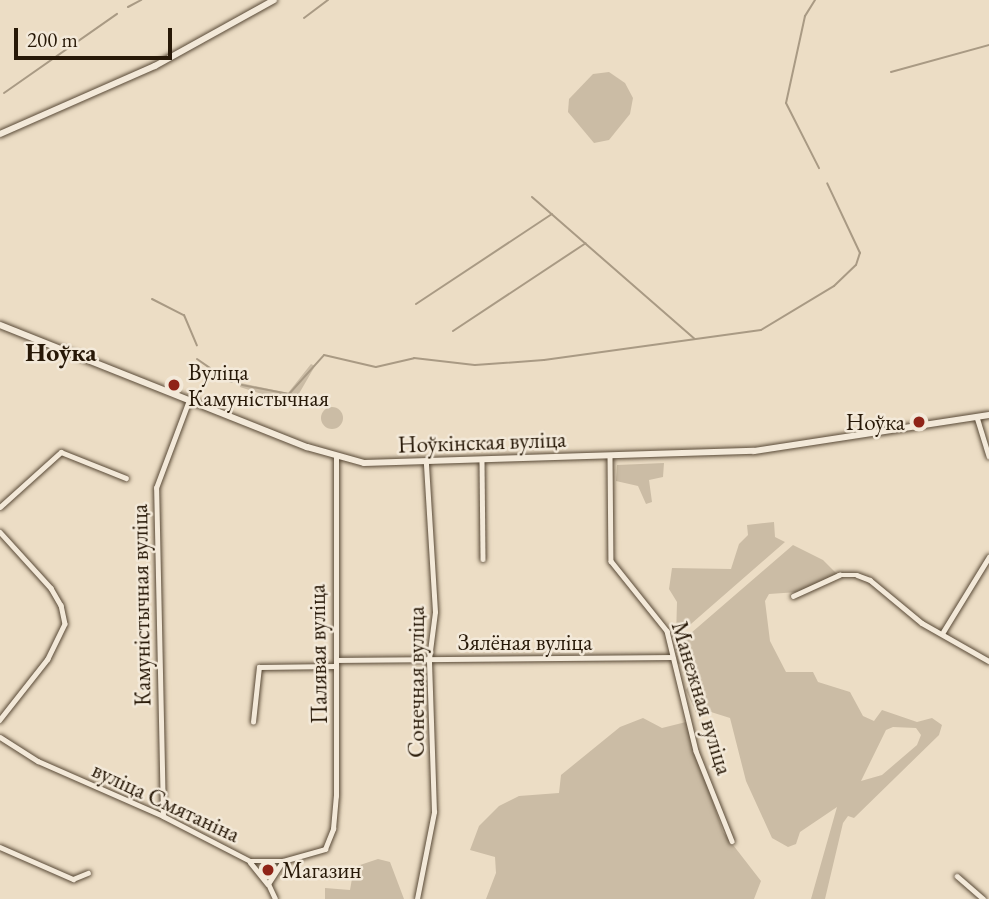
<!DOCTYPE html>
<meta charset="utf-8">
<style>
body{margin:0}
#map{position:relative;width:989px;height:899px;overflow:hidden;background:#ecddc5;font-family:"EB Garamond",serif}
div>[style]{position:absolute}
.green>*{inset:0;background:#cbbca5}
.round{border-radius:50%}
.stream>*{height:2px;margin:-1px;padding:0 1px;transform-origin:1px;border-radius:1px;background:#a99a84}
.roads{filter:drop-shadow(0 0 2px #584936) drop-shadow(0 0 2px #584936)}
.street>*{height:4.5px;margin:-2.25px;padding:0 2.25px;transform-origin:2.25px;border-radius:2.25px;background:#f3e9d9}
.secondary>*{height:6px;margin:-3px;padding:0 3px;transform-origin:3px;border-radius:3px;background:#f3e9d9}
.dots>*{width:19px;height:19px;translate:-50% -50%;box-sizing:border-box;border:4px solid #f3e9d9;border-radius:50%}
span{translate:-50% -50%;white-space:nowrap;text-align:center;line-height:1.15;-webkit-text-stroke:5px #f3e9d9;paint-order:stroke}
.poi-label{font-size:23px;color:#271807}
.left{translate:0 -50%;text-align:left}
.right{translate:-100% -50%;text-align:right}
.street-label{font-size:23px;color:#271807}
.quarter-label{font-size:26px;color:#271807;font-weight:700}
.scale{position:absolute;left:14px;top:28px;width:158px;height:32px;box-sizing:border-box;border:4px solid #271807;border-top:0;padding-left:9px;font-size:21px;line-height:24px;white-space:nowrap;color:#271807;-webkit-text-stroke:5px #f3e9d9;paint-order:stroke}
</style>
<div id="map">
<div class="green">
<i style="clip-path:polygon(609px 72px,625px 83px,633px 98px,630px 114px,609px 140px,594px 143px,568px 112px,569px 99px,593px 74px)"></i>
<i style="clip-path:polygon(311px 364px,315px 366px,293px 404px,240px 387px,241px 383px,288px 393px)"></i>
<i class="round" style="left:321px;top:407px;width:22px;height:22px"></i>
<i style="clip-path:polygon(664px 463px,663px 477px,649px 480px,652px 502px,646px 504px,638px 486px,616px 481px,617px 465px)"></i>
<i style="clip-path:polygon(774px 522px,775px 537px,785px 542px,676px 637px,677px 602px,669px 589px,672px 568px,731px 569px,739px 544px,748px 535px,747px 525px)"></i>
<i style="clip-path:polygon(evenodd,793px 545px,823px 560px,837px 574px,798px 592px,769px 594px,765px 601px,770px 641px,786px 672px,813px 672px,818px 682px,850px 692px,863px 716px,874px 721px,882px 710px,917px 722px,932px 718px,942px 725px,939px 735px,854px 818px,848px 816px,843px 823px,825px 899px,811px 899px,837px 807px,800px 832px,796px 844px,788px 847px,772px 838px,746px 781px,730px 718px,711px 712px,697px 715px,686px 690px,694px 675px,690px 666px,677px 664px,676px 646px,793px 545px,893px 727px,916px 728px,921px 735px,917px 745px,882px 775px,861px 781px,886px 730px,893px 727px)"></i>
<i style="clip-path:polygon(643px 718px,662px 728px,686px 722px,723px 832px,761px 881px,754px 899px,486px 899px,496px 873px,495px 857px,470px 850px,479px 826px,499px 806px,519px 796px,559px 793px,561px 775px,620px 727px)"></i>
<i style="clip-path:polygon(378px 859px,390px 862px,404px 899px,325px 899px,325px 888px,350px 890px,354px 867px)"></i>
</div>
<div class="stream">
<i style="left:815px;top:0;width:19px;rotate:122deg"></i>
<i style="left:805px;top:16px;width:89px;rotate:102.3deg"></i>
<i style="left:786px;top:103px;width:73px;rotate:63.1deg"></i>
<i style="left:128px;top:7px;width:15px;rotate:-28deg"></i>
<i style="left:304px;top:18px;width:30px;rotate:-37deg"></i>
<i style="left:891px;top:72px;width:102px;rotate:-15.4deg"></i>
<i style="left:4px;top:93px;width:138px;rotate:-35deg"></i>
<i style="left:532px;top:197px;width:216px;rotate:41.1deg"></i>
<i style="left:152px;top:299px;width:36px;rotate:27deg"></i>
<i style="left:184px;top:315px;width:33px;rotate:67deg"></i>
<i style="left:416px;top:304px;width:163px;rotate:-33.5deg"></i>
<i style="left:453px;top:331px;width:159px;rotate:-33.5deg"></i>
<i style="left:197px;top:359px;width:16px;rotate:35deg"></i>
<i style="left:229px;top:381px;width:3px;rotate:18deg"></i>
<i style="left:242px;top:385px;width:48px;rotate:10.8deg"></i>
<i style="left:289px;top:394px;width:52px;rotate:-48.1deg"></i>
<i style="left:324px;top:355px;width:53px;rotate:13deg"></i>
<i style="left:376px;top:367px;width:39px;rotate:-13deg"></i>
<i style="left:414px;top:358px;width:61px;rotate:6.5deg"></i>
<i style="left:475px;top:365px;width:69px;rotate:-4.1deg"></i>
<i style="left:544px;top:360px;width:219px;rotate:-7.9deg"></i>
<i style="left:761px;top:330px;width:85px;rotate:-31.1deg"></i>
<i style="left:834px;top:286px;width:30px;rotate:-44deg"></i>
<i style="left:856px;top:265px;width:13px;rotate:-72deg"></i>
<i style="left:860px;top:253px;width:77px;rotate:-115.2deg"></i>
</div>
<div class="roads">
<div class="street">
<i style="left:977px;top:417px;width:41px;rotate:72.9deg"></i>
<i style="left:610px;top:455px;width:106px;rotate:89.5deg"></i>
<i style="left:611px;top:561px;width:90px;rotate:51.3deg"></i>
<i style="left:667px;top:631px;width:123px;rotate:76.4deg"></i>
<i style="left:696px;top:751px;width:97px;rotate:68.2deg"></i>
<i style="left:482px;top:461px;width:98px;rotate:89.4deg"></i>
<i style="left:0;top:507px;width:82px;rotate:-42deg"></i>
<i style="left:61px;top:452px;width:70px;rotate:21.8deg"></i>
<i style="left:0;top:532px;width:76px;rotate:47.7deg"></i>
<i style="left:51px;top:588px;width:20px;rotate:60deg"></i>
<i style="left:61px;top:605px;width:19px;rotate:78deg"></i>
<i style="left:65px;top:624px;width:39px;rotate:116deg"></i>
<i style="left:48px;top:659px;width:78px;rotate:128.2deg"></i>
<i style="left:793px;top:596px;width:51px;rotate:-24.5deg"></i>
<i style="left:839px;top:575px;width:18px"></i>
<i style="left:857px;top:575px;width:14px;rotate:21deg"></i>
<i style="left:870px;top:580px;width:67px;rotate:39.6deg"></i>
<i style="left:922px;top:623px;width:77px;rotate:29.6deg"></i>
<i style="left:943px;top:632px;width:88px;rotate:-58.5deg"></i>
<i style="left:336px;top:660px;width:336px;rotate:-0.5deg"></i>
<i style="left:253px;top:722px;width:55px;rotate:-83.8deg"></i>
<i style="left:259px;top:667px;width:76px;rotate:-0.8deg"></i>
<i style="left:0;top:737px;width:45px;rotate:32.3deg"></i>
<i style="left:38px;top:761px;width:137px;rotate:23.7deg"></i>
<i style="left:163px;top:816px;width:98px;rotate:27.3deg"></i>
<i style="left:250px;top:861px;width:33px"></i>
<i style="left:283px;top:861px;width:44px;rotate:-15.9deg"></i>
<i style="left:325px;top:849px;width:22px;rotate:-68deg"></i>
<i style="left:333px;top:829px;width:33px;rotate:-85deg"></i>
<i style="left:336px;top:796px;width:339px;rotate:-90deg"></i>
<i style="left:163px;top:816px;width:328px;rotate:-91.2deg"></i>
<i style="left:156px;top:488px;width:94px;rotate:-69.4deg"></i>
<i style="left:0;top:847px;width:80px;rotate:23.7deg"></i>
<i style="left:73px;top:879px;width:16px;rotate:-22deg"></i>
<i style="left:250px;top:862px;width:28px;rotate:51deg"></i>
<i style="left:957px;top:876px;width:35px;rotate:41deg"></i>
<i style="left:275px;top:899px;width:17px;rotate:-115deg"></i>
<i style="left:268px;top:884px;width:27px;rotate:-57deg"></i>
<i style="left:417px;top:899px;width:89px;rotate:-78.9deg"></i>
<i style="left:434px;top:812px;width:153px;rotate:-91.9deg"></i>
<i style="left:429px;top:659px;width:47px;rotate:-82.7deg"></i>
<i style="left:435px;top:612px;width:148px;rotate:-93.5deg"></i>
</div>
<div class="secondary">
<i style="left:0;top:134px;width:169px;rotate:-23.7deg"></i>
<i style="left:155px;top:66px;width:136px;rotate:-29deg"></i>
<i style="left:0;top:325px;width:330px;rotate:21.7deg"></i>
<i style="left:307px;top:447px;width:59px;rotate:15.7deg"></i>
<i style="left:364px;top:463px;width:390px;rotate:-1.8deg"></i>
<i style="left:754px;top:451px;width:238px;rotate:-8.7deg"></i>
</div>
</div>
<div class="dots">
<i style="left:174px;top:385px;background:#8f2418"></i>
<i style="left:919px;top:422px;background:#8f2418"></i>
<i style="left:268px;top:870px;background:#8f2418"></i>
</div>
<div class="poi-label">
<span class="left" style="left:188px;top:385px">Вуліца<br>Камуністычная</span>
<span class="right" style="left:905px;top:422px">Ноўка</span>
<span class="left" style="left:282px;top:870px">Магазин</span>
</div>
<div class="street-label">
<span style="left:482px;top:442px;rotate:-2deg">Ноўкінская вуліца</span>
<span style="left:141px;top:605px;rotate:-91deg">Камуністычная вуліца</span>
<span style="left:525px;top:642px">Зялёная вуліца</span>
<span style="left:318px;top:654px;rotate:-91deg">Палявая вуліца</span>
<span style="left:416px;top:682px;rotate:-90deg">Сонечная вуліца</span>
<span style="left:702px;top:698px;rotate:73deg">Манежная вуліца</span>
<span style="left:166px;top:802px;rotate:25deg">вуліца Смятаніна</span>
</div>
<div class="quarter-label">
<span style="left:61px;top:353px">Ноўка</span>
</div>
<div class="scale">200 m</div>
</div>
